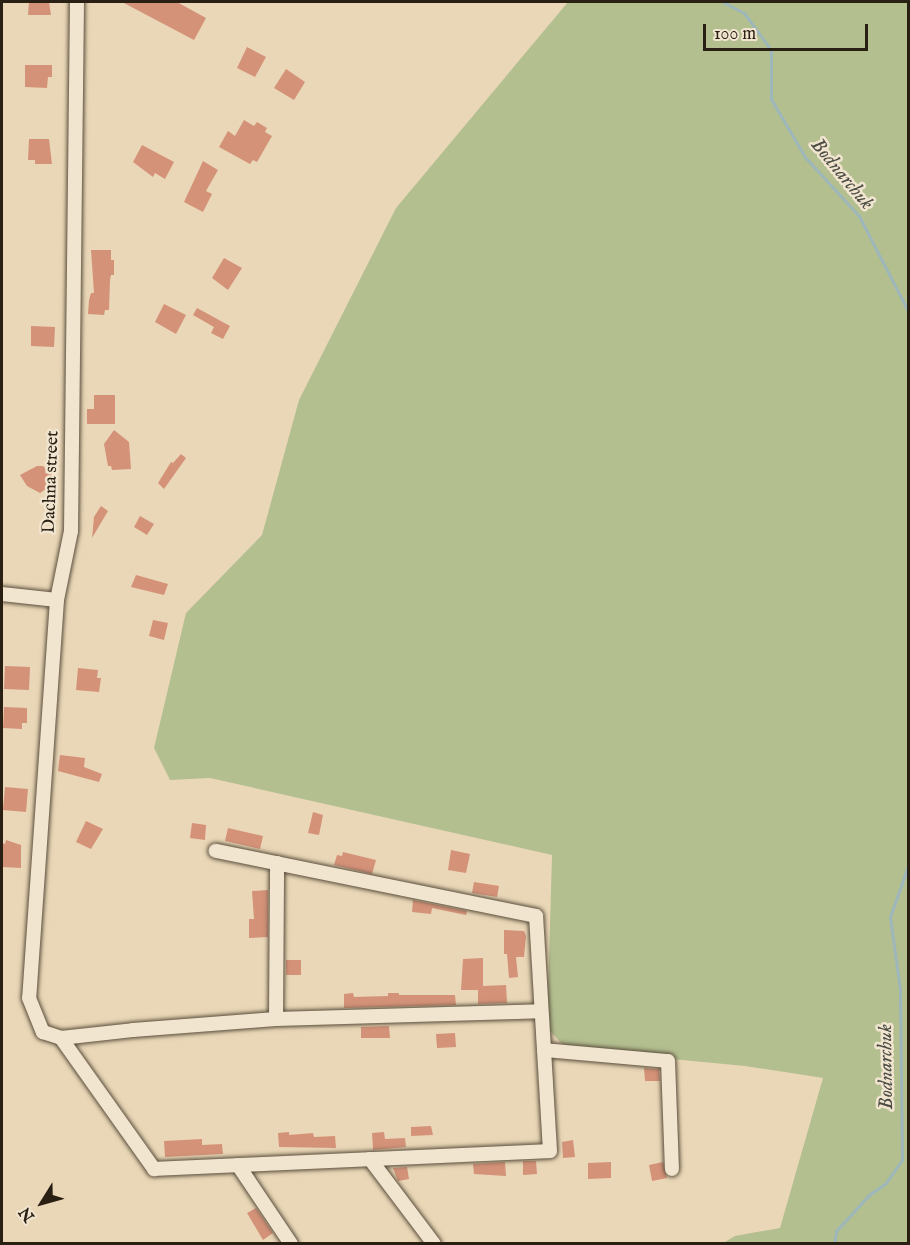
<!DOCTYPE html>
<style>
body{margin:0}
#map{position:relative;width:910px;height:1245px;overflow:hidden;background:#ead7b7;font-family:"IM FELL English",serif}
div>[style]{position:absolute}
.green>*{inset:0;background:#b4bf90}
.stream>*{height:3px;margin:-1.5px;padding:0 1.5px;transform-origin:1.5px;border-radius:1.5px;background:#9db7ba}
.building>*{inset:0;background:#d49279}
.roads{filter:drop-shadow(0 0 2px #594e3c) drop-shadow(0 0 2px #594e3c)}
.minor>*{height:14px;margin:-7px;padding:0 7px;transform-origin:7px;border-radius:7px;background:#f1e5d0}
span{translate:-50% -50%;white-space:nowrap;text-align:center;line-height:1.15;-webkit-text-stroke:5px #f1e5d0;paint-order:stroke}
.street-label{font-size:18px;color:#292013}
.water-label{font-size:20px;color:#4c4d45;font-style:italic}
.frame{position:absolute;inset:0;border:3px solid #292013;pointer-events:none}
.north{position:absolute;left:12px;top:1173px;width:60px;height:60px;-webkit-text-stroke:4px #f1e5d0;paint-order:stroke;rotate:233deg;font-size:16px;font-weight:700;line-height:24px;text-align:center;color:#292013}
.north::after{content:'';display:block;margin:auto;width:21px;height:27px;background:#292013;clip-path:polygon(50% 0,100% 100%,50% 72%,0 100%)}
.scale{position:absolute;left:703px;top:24px;width:165px;height:27px;box-sizing:border-box;border:3px solid #292013;border-top:0;padding-left:8px;font-size:18px;line-height:21px;white-space:nowrap;color:#292013;-webkit-text-stroke:4px #f1e5d0;paint-order:stroke}
</style>
<div id="map">
<div class="green">
<i style="clip-path:polygon(568px 2px,908px 2px,908px 1243px,723px 1243px,735px 1236px,780px 1228px,823px 1078px,745px 1066px,567px 1049px,547px 1028px,552px 855px,210px 778px,170px 780px,154px 748px,186px 613px,262px 535px,299px 400px,396px 208px)"></i>
</div>
<div class="stream">
<i style="left:723px;top:2px;width:24px;rotate:28deg"></i>
<i style="left:744px;top:13px;width:46px;rotate:53.9deg"></i>
<i style="left:771px;top:50px;width:49px;rotate:90deg"></i>
<i style="left:771px;top:99px;width:67px;rotate:59.6deg"></i>
<i style="left:805px;top:157px;width:80px;rotate:47.5deg"></i>
<i style="left:859px;top:216px;width:107px;rotate:62.7deg"></i>
<i style="left:834px;top:1244px;width:13px;rotate:-81deg"></i>
<i style="left:836px;top:1231px;width:49px;rotate:-47.5deg"></i>
<i style="left:869px;top:1195px;width:19px;rotate:-35deg"></i>
<i style="left:885px;top:1184px;width:29px;rotate:-55deg"></i>
<i style="left:902px;top:1160px;width:171px;rotate:-90.7deg"></i>
<i style="left:900px;top:989px;width:73px;rotate:-97.9deg"></i>
<i style="left:890px;top:917px;width:54px;rotate:-70.6deg"></i>
</div>
<div class="building">
<i style="clip-path:polygon(29px 2px,49px 2px,51px 15px,28px 15px)"></i>
<i style="clip-path:polygon(122px 2px,177px 2px,206px 18px,194px 40px)"></i>
<i style="clip-path:polygon(247px 47px,266px 57px,255px 77px,237px 68px)"></i>
<i style="clip-path:polygon(25px 65px,52px 65px,52px 77px,48px 77px,47px 88px,25px 87px)"></i>
<i style="clip-path:polygon(286px 69px,305px 82px,294px 100px,274px 88px)"></i>
<i style="clip-path:polygon(244px 120px,254px 126px,257px 122px,267px 128px,265px 132px,272px 136px,257px 162px,253px 160px,250px 164px,219px 147px,228px 131px,235px 136px)"></i>
<i style="clip-path:polygon(29px 139px,49px 139px,52px 164px,35px 164px,35px 160px,28px 160px)"></i>
<i style="clip-path:polygon(142px 145px,174px 162px,165px 179px,155px 173px,153px 177px,133px 162px)"></i>
<i style="clip-path:polygon(203px 161px,218px 170px,206px 191px,212px 194px,203px 212px,184px 202px)"></i>
<i style="clip-path:polygon(91px 250px,111px 250px,111px 260px,114px 260px,114px 275px,111px 275px,110px 280px,109px 310px,105px 310px,104px 315px,88px 314px,89px 300px,91px 293px,94px 293px)"></i>
<i style="clip-path:polygon(224px 258px,242px 268px,228px 290px,212px 278px)"></i>
<i style="clip-path:polygon(164px 304px,186px 315px,176px 334px,155px 322px)"></i>
<i style="clip-path:polygon(197px 308px,230px 326px,223px 339px,211px 333px,214px 327px,193px 315px)"></i>
<i style="clip-path:polygon(31px 326px,55px 327px,54px 347px,31px 346px)"></i>
<i style="clip-path:polygon(94px 395px,115px 395px,115px 424px,87px 424px,87px 409px,94px 409px)"></i>
<i style="clip-path:polygon(114px 430px,129px 442px,131px 469px,112px 470px,111px 466px,108px 466px,104px 444px)"></i>
<i style="clip-path:polygon(181px 454px,186px 458px,164px 489px,158px 483px,171px 462px,173px 463px)"></i>
<i style="clip-path:polygon(37px 466px,43px 466px,57px 481px,40px 493px,27px 486px,20px 475px)"></i>
<i style="clip-path:polygon(101px 506px,108px 511px,92px 538px,94px 517px)"></i>
<i style="clip-path:polygon(140px 516px,154px 524px,147px 535px,134px 527px)"></i>
<i style="clip-path:polygon(136px 575px,168px 584px,164px 595px,131px 587px)"></i>
<i style="clip-path:polygon(153px 620px,168px 623px,164px 640px,149px 636px)"></i>
<i style="clip-path:polygon(5px 666px,30px 667px,29px 690px,4px 689px)"></i>
<i style="clip-path:polygon(78px 668px,98px 670px,97px 678px,101px 678px,99px 692px,76px 690px)"></i>
<i style="clip-path:polygon(4px 707px,27px 708px,27px 723px,22px 723px,22px 729px,3px 728px)"></i>
<i style="clip-path:polygon(60px 755px,85px 758px,84px 767px,102px 774px,99px 782px,58px 771px)"></i>
<i style="clip-path:polygon(5px 787px,28px 789px,26px 812px,3px 810px)"></i>
<i style="clip-path:polygon(313px 812px,323px 815px,319px 835px,308px 833px)"></i>
<i style="clip-path:polygon(86px 821px,103px 829px,91px 849px,76px 842px)"></i>
<i style="clip-path:polygon(192px 823px,206px 825px,205px 840px,190px 838px)"></i>
<i style="clip-path:polygon(228px 828px,263px 836px,260px 849px,225px 841px)"></i>
<i style="clip-path:polygon(6px 840px,21px 845px,21px 868px,2px 867px,2px 843px,5px 844px)"></i>
<i style="clip-path:polygon(451px 850px,470px 854px,466px 873px,448px 870px)"></i>
<i style="clip-path:polygon(343px 852px,376px 860px,372px 874px,334px 865px,337px 855px,342px 856px)"></i>
<i style="clip-path:polygon(474px 882px,499px 886px,497px 897px,472px 893px)"></i>
<i style="clip-path:polygon(268px 890px,268px 937px,249px 938px,249px 919px,254px 919px,252px 891px)"></i>
<i style="clip-path:polygon(413px 900px,467px 911px,466px 915px,432px 908px,431px 914px,412px 912px)"></i>
<i style="clip-path:polygon(504px 930px,524px 931px,526px 936px,524px 957px,516px 957px,518px 977px,509px 978px,507px 954px,504px 954px)"></i>
<i style="clip-path:polygon(483px 958px,483px 986px,506px 985px,507px 1003px,478px 1004px,478px 990px,461px 990px,463px 959px)"></i>
<i style="clip-path:polygon(286px 960px,301px 960px,301px 975px,286px 975px)"></i>
<i style="clip-path:polygon(353px 993px,354px 997px,388px 996px,388px 993px,399px 993px,399px 995px,455px 995px,456px 1005px,344px 1008px,344px 994px)"></i>
<i style="clip-path:polygon(389px 1026px,390px 1038px,361px 1038px,361px 1027px)"></i>
<i style="clip-path:polygon(455px 1033px,456px 1047px,437px 1048px,436px 1034px)"></i>
<i style="clip-path:polygon(644px 1068px,659px 1069px,660px 1081px,645px 1081px)"></i>
<i style="clip-path:polygon(431px 1126px,433px 1135px,411px 1136px,411px 1127px)"></i>
<i style="clip-path:polygon(289px 1132px,289px 1135px,313px 1133px,314px 1137px,335px 1136px,336px 1148px,279px 1147px,278px 1133px)"></i>
<i style="clip-path:polygon(384px 1132px,385px 1139px,405px 1138px,406px 1147px,373px 1150px,372px 1133px)"></i>
<i style="clip-path:polygon(202px 1139px,202px 1145px,222px 1144px,223px 1154px,165px 1157px,164px 1141px)"></i>
<i style="clip-path:polygon(573px 1140px,575px 1157px,563px 1158px,562px 1142px)"></i>
<i style="clip-path:polygon(523px 1161px,536px 1161px,537px 1174px,523px 1175px)"></i>
<i style="clip-path:polygon(505px 1162px,506px 1176px,474px 1174px,473px 1164px)"></i>
<i style="clip-path:polygon(611px 1162px,611px 1178px,588px 1179px,588px 1163px)"></i>
<i style="clip-path:polygon(663px 1162px,667px 1178px,652px 1181px,649px 1165px)"></i>
<i style="clip-path:polygon(407px 1167px,409px 1179px,398px 1181px,393px 1168px)"></i>
<i style="clip-path:polygon(256px 1208px,273px 1233px,263px 1240px,247px 1213px)"></i>
</div>
<div class="roads">
<div class="minor">
<i style="left:77px;top:2px;width:529px;rotate:90.65deg"></i>
<i style="left:71px;top:531px;width:70px;rotate:101.5deg"></i>
<i style="left:57px;top:600px;width:399px;rotate:94deg"></i>
<i style="left:29px;top:998px;width:37px;rotate:68deg"></i>
<i style="left:43px;top:1032px;width:19px;rotate:18deg"></i>
<i style="left:61px;top:1038px;width:72px;rotate:-6.3deg"></i>
<i style="left:133px;top:1030px;width:143px;rotate:-4.4deg"></i>
<i style="left:276px;top:1019px;width:265px;rotate:-1.7deg"></i>
<i style="left:2px;top:594px;width:55px;rotate:6.2deg"></i>
<i style="left:276px;top:1019px;width:156px;rotate:-89.6deg"></i>
<i style="left:61px;top:1038px;width:161px;rotate:54.6deg"></i>
<i style="left:154px;top:1169px;width:396px;rotate:-2.6deg"></i>
<i style="left:550px;top:1151px;width:235px;rotate:-93.4deg"></i>
<i style="left:536px;top:916px;width:327px;rotate:-168.5deg"></i>
<i style="left:544px;top:1050px;width:124px;rotate:5.1deg"></i>
<i style="left:668px;top:1061px;width:108px;rotate:87.9deg"></i>
<i style="left:370px;top:1159px;width:106px;rotate:53deg"></i>
<i style="left:238px;top:1165px;width:95px;rotate:56.1deg"></i>
</div>
</div>
<div class="street-label">
<span style="left:52px;top:482px;rotate:-88deg">Dachna street</span>
</div>
<div class="water-label">
<span style="left:842px;top:174px;rotate:50deg">Bodnarchuk</span>
<span style="left:886px;top:1067px;rotate:-91deg">Bodnarchuk</span>
</div>
<div class="frame"></div>
<div class="north">N</div>
<div class="scale">100 m</div>
</div>
